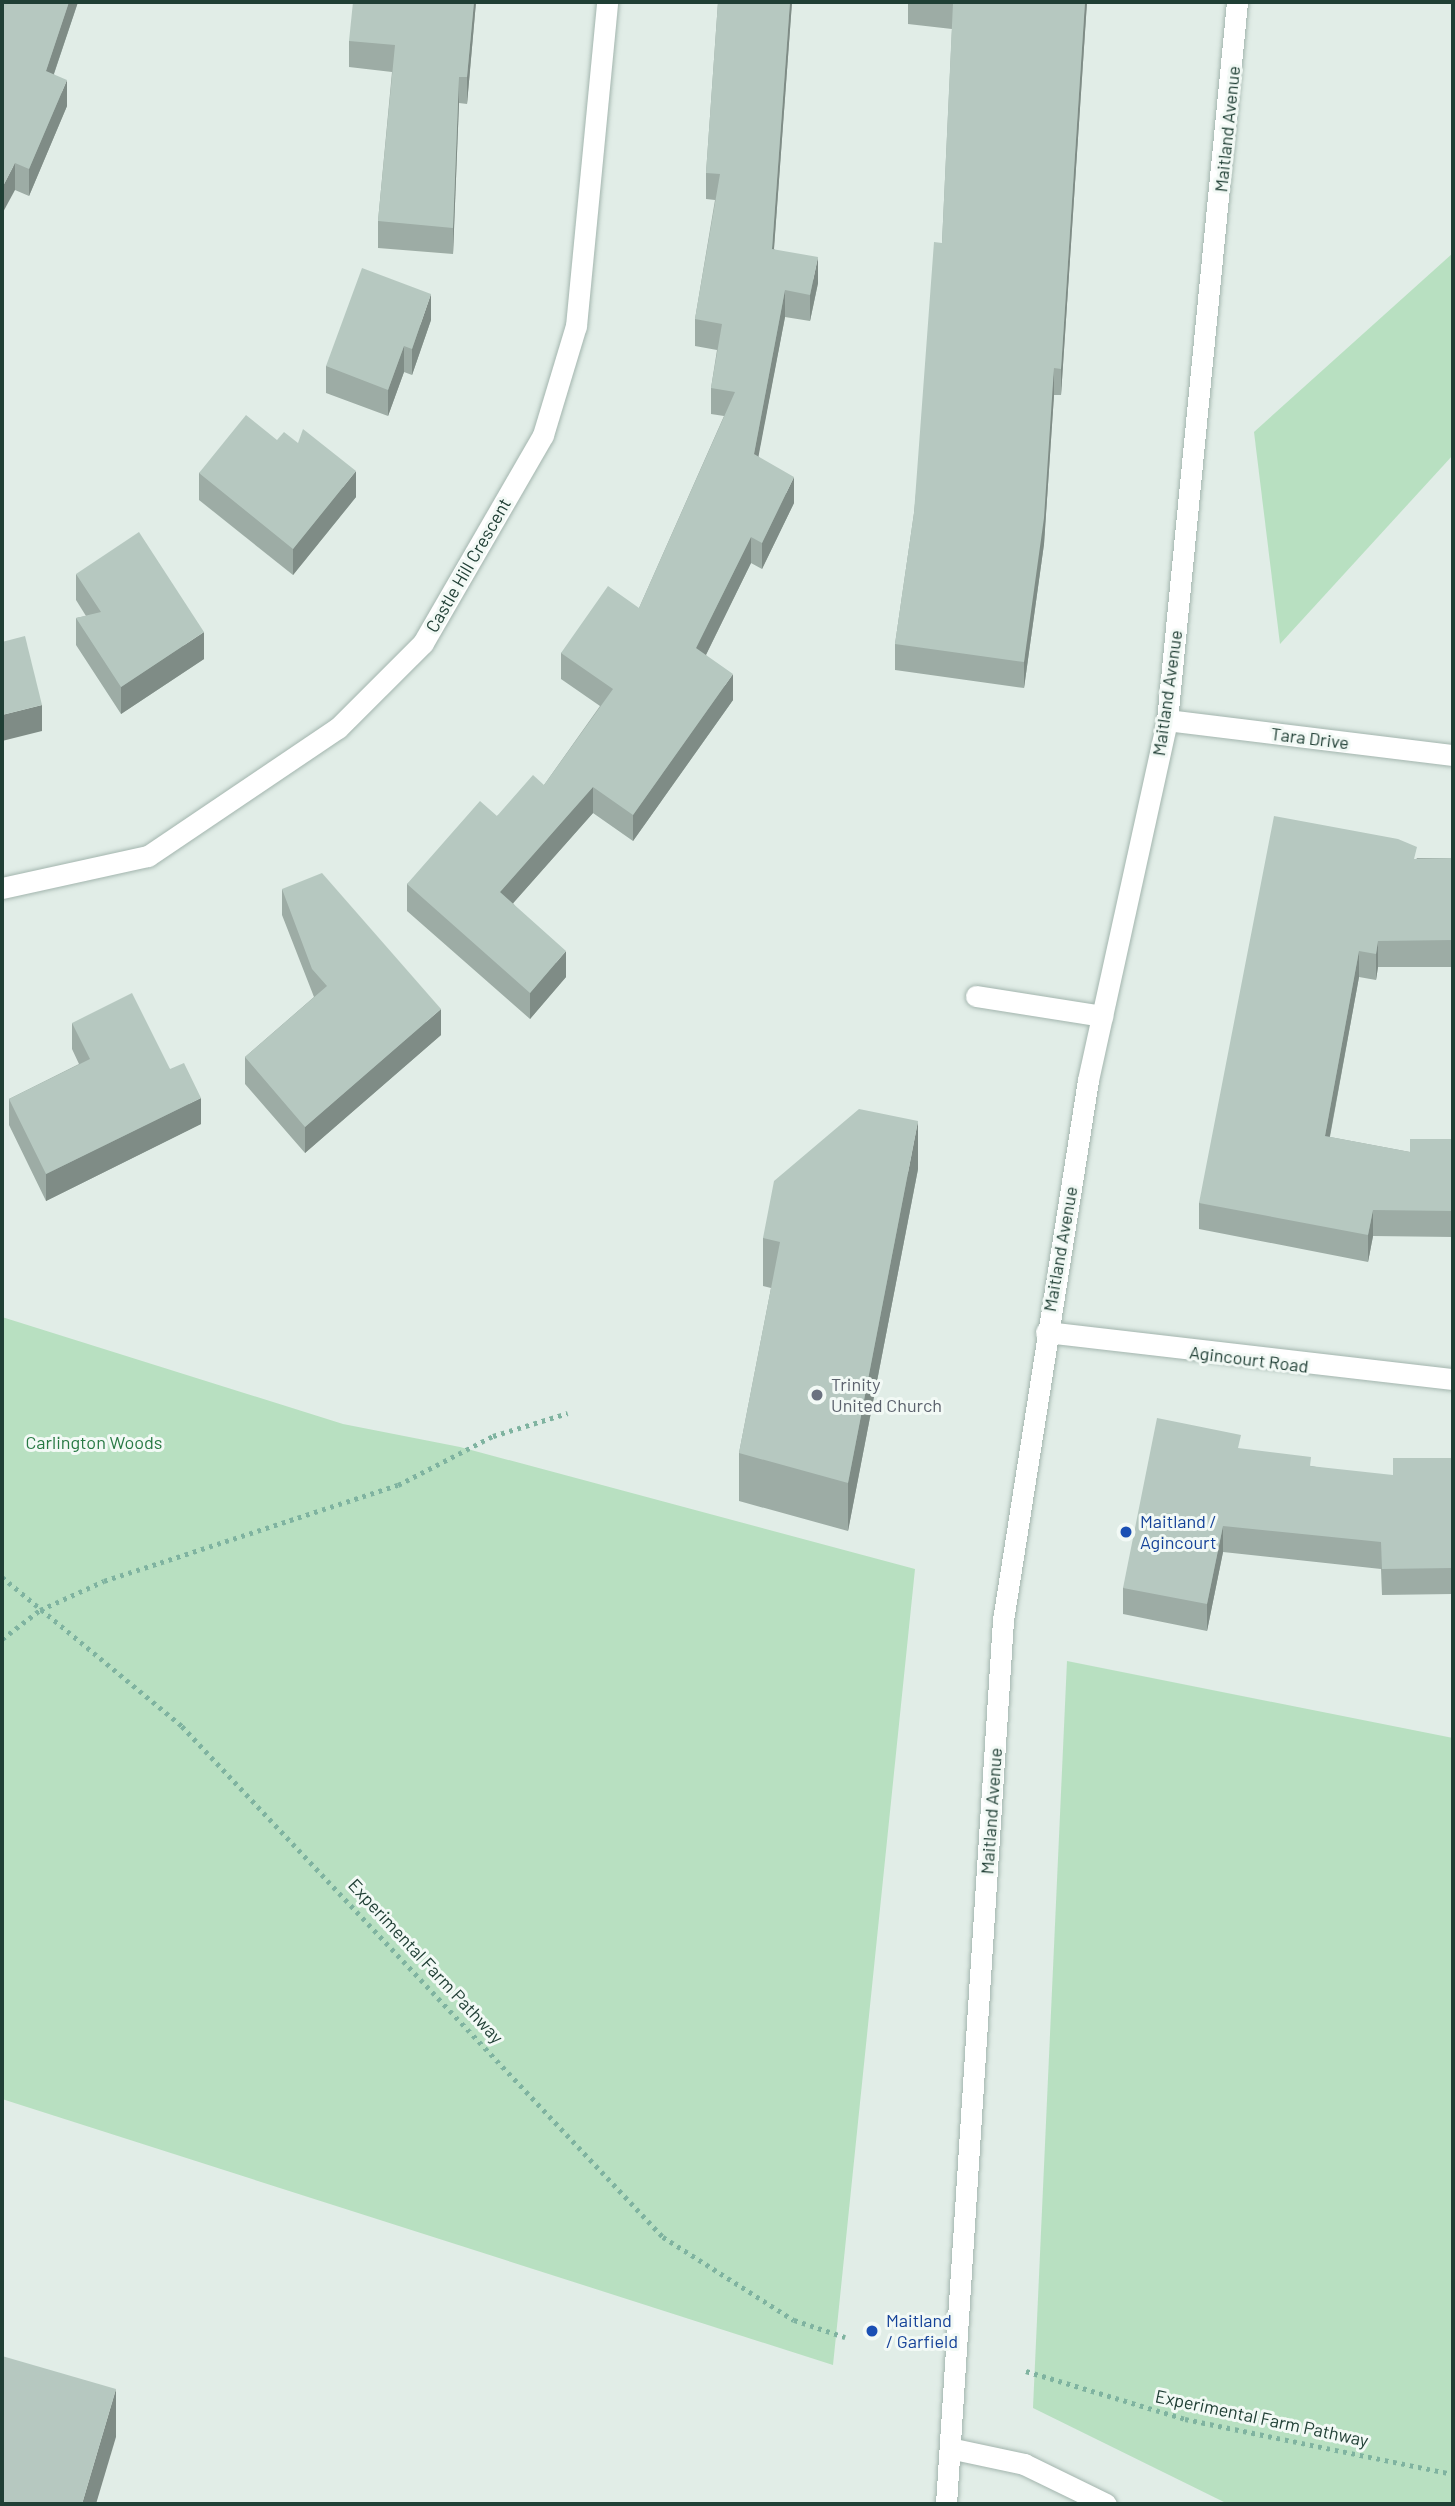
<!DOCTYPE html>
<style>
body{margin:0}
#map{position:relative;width:1455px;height:2506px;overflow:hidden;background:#e1ede7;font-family:Barlow,sans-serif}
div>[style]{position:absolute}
.green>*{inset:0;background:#b8e0c1}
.path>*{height:4.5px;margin-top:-2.25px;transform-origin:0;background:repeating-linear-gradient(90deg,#7fb3a0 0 3.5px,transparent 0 8.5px)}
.roads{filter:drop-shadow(0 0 2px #a3b5ae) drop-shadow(0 0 2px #a3b5ae)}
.lane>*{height:21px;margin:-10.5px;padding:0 10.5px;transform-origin:10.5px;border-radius:10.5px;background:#fff}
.street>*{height:21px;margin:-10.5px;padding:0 10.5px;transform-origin:10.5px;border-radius:10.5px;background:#fff}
.secondary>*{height:21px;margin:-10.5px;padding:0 10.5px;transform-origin:10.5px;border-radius:10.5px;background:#fff}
.wall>*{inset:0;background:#9daca5}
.shaded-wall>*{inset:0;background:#7f8c86}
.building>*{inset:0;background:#b6c8c0}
.dots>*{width:19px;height:19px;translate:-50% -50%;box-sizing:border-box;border:4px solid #f2f9f5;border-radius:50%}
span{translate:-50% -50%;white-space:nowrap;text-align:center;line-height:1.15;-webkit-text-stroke:6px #f2f9f5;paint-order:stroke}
.street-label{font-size:18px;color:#203f35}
.worship-label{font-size:18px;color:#5b616d}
.left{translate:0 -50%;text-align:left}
.park-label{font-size:18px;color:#277943}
.transit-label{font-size:18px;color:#164399}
.frame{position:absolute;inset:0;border:4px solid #203f35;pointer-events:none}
</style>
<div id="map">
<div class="green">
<i style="clip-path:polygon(1453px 253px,1453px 455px,1280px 644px,1254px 432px)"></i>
<i style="clip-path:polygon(2px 1317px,343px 1424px,460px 1447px,915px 1569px,833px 2365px,2px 2099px)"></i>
<i style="clip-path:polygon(1067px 1661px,1453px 1738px,1453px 2504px,1228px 2504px,1033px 2408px)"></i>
</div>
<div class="path">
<i style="left:2px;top:1577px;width:234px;rotate:39.6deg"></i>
<i style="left:182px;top:1726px;width:702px;rotate:46.73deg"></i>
<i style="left:663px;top:2237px;width:155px;rotate:32.4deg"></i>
<i style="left:794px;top:2320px;width:54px;rotate:18.4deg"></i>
<i style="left:2px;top:1639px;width:48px;rotate:-37.3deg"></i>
<i style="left:40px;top:1610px;width:70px;rotate:-24.4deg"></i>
<i style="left:104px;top:1581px;width:309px;rotate:-18.1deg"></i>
<i style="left:398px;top:1485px;width:107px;rotate:-27.3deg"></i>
<i style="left:493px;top:1436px;width:78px;rotate:-17deg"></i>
<i style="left:1026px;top:2371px;width:166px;rotate:16.8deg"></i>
<i style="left:1185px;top:2419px;width:274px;rotate:11.6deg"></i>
</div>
<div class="roads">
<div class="lane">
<i style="left:976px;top:996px;width:128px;rotate:9deg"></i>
</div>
<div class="street">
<i style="left:1167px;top:720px;width:288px;rotate:7deg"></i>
<i style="left:2px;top:888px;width:149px;rotate:-12.4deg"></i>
<i style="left:148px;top:856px;width:229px;rotate:-34deg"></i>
<i style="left:338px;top:728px;width:120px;rotate:-45deg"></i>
<i style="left:423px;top:643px;width:240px;rotate:-60deg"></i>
<i style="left:543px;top:435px;width:114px;rotate:-73.2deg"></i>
<i style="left:576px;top:326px;width:325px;rotate:-84.5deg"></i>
<i style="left:1046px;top:1332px;width:410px;rotate:6.6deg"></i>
<i style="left:954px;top:2449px;width:72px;rotate:12.1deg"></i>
<i style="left:1024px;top:2464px;width:91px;rotate:26deg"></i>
</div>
<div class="secondary">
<i style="left:946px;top:2504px;width:886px;rotate:-86.31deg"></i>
<i style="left:1003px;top:1620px;width:547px;rotate:-81.05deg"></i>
<i style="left:1088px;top:1080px;width:369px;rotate:-77.6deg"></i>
<i style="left:1167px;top:720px;width:721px;rotate:-84.43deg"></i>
</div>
</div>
<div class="wall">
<i style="clip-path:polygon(2px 2px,78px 2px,54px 74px,67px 106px,29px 196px,15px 190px)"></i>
<i style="clip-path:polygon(476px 2px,467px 104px,459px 103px,453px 254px,378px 248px,378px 221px,392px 72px,349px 67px,349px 41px)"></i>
<i style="clip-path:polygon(718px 2px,792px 2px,774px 249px,818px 283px,810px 321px,785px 317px,758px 456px,794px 503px,762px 569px,751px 563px,706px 655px,733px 700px,633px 841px,593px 813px,513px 903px,566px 977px,530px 1019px,407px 911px,407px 884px,497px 816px,544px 785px,600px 706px,561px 679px,561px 653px,639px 608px,724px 416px,711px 414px,711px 388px,717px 350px,695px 346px,695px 319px,715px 200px,706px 199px,706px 173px)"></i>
<i style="clip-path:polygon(908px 2px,1087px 2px,1061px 395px,1054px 395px,1044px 544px,1024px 688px,895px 670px,895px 644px,914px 513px,942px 243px,952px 29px,908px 24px)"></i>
<i style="clip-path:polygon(431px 320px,412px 375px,404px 372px,388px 416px,326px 393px,326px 366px)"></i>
<i style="clip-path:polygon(277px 440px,356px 497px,293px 575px,199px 500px,199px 473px)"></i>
<i style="clip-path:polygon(76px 574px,204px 659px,121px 714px,76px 645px,76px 618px,86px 616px,76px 600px)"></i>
<i style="clip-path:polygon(1417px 858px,1453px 858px,1453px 967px,1378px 967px,1376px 980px,1359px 977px,1330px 1137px,1410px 1152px,1453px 1139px,1453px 1237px,1373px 1236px,1368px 1262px,1199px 1229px,1199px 1203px)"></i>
<i style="clip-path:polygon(282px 889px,441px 1035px,305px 1153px,245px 1084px,245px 1057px,314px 997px,282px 915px)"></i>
<i style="clip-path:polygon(72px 1023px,170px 1069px,201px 1124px,46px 1201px,9px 1125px,9px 1099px,79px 1064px,72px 1049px)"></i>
<i style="clip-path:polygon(918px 1169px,848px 1531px,739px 1501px,739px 1453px,771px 1288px,763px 1286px,763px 1238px)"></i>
<i style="clip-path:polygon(1241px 1449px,1311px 1466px,1453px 1493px,1453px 1585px,1452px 1585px,1452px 1594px,1382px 1595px,1381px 1569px,1223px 1552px,1207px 1631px,1123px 1614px,1123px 1588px)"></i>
</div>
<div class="shaded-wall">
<i style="clip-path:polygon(69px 2px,78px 2px,46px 97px,46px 71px)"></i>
<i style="clip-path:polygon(474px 2px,476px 2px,467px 104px,467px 77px)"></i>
<i style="clip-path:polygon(790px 2px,792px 2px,772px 275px,772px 249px)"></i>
<i style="clip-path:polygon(1085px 2px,1087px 2px,1061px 395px,1061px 369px)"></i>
<i style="clip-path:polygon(459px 77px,459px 103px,453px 254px,453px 228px)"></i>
<i style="clip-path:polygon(67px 80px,67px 106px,29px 196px,29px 169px)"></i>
<i style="clip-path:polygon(15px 163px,15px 190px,2px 214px,2px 188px)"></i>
<i style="clip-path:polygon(818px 257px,818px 283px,810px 321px,810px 295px)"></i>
<i style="clip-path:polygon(785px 290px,785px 317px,754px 480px,754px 454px)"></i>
<i style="clip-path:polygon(431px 294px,431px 320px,412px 375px,412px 349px)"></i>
<i style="clip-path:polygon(404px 346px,404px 372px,388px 416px,388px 390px)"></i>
<i style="clip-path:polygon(1054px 368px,1054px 395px,1044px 544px,1024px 688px,1024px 662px)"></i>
<i style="clip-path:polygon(356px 471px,356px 497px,293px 575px,293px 549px)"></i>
<i style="clip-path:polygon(794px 477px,794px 503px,762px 569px,762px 543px)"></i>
<i style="clip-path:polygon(751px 537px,751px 563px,696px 675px,696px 648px)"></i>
<i style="clip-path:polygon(204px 632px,204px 659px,121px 714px,121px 687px)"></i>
<i style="clip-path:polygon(733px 674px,733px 700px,633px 841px,633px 815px)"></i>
<i style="clip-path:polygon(42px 705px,42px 731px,2px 741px,2px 715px)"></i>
<i style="clip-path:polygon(593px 787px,593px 813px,500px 918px,500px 892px)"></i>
<i style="clip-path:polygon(1378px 941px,1378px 967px,1376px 980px,1376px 954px)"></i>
<i style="clip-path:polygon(566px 951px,566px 977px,530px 1019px,530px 993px)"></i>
<i style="clip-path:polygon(1359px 951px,1359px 977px,1325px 1162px,1325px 1136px)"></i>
<i style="clip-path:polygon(441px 1009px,441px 1035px,305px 1153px,305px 1127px)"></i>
<i style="clip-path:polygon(201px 1098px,201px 1124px,46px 1201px,46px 1174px)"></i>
<i style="clip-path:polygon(918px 1121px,918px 1169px,848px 1531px,848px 1483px)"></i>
<i style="clip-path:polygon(1373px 1210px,1373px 1236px,1368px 1262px,1368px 1235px)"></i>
<i style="clip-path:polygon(1223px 1526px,1223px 1552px,1207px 1631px,1207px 1604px)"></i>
<i style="clip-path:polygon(116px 2389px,116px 2437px,96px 2504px,82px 2504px)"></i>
</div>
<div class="building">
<i style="clip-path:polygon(2px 2px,69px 2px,46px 71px,67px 80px,29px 169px,15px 163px,2px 188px)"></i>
<i style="clip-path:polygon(353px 2px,474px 2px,467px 77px,459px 77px,453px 228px,378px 221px,395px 45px,349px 41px)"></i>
<i style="clip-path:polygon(718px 2px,790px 2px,772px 249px,818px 257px,810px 295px,785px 290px,754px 454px,794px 477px,762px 543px,751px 537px,696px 648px,733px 674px,633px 815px,593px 787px,500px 892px,566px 951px,530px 993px,407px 884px,480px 801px,497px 816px,533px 775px,544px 785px,613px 689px,561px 653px,608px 586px,639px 608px,735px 392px,711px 388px,722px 324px,695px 319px,720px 174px,706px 173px)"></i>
<i style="clip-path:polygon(941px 2px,1085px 2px,1061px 369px,1054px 368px,1044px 518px,1024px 662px,895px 644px,914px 513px,934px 242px,942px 243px,953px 3px)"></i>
<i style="clip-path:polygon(362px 268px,431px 294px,412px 349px,404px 346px,388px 390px,326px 366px)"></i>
<i style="clip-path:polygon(246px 415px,277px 440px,284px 432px,298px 443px,303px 429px,356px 471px,293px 549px,199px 473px)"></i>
<i style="clip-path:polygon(139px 532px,204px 632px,121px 687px,76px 618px,101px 612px,76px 574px)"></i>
<i style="clip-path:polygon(25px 636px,42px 705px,2px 715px,2px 642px)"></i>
<i style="clip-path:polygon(1274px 816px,1398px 839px,1417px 847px,1414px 859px,1453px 858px,1453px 940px,1378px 941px,1376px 954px,1359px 951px,1325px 1136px,1410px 1152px,1410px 1139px,1453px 1139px,1453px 1211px,1373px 1210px,1368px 1235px,1199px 1203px)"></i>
<i style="clip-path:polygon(322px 873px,441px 1009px,305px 1127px,245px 1057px,327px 986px,312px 969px,282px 889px)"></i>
<i style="clip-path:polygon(132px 993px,170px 1069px,184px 1063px,201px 1098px,46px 1174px,9px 1099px,90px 1059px,72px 1023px)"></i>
<i style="clip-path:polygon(859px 1109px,918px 1121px,848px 1483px,739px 1453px,780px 1242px,763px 1238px,774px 1181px)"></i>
<i style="clip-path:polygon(1157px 1418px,1241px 1435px,1238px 1448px,1311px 1457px,1310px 1466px,1393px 1475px,1393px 1458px,1451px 1458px,1452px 1493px,1453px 1493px,1453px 1559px,1452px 1559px,1452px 1568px,1382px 1569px,1381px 1542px,1223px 1526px,1207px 1604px,1123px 1588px)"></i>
<i style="clip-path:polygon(2px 2356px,116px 2389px,82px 2504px,2px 2504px)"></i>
</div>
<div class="dots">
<i style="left:817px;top:1395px;background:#6b7280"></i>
<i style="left:1126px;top:1532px;background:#1a4fb4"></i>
<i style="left:872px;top:2331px;background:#1a4fb4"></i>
</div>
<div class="street-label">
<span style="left:1227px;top:129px;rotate:-84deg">Maitland Avenue</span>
<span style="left:468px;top:565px;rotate:-60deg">Castle Hill Crescent</span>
<span style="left:1167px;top:693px;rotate:-82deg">Maitland Avenue</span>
<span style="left:1310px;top:738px;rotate:7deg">Tara Drive</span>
<span style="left:1060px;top:1249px;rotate:-80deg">Maitland Avenue</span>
<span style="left:1249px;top:1359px;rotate:7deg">Agincourt Road</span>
<span style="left:991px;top:1811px;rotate:-86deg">Maitland Avenue</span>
<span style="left:426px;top:1961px;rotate:47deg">Experimental Farm Pathway</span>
<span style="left:1262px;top:2418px;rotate:12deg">Experimental Farm Pathway</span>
</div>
<div class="worship-label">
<span class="left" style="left:831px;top:1395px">Trinity<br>United Church</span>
</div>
<div class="park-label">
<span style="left:94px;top:1442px">Carlington Woods</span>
</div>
<div class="transit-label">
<span class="left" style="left:1140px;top:1532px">Maitland /<br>Agincourt</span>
<span class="left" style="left:886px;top:2331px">Maitland<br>/ Garfield</span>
</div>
<div class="frame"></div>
</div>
